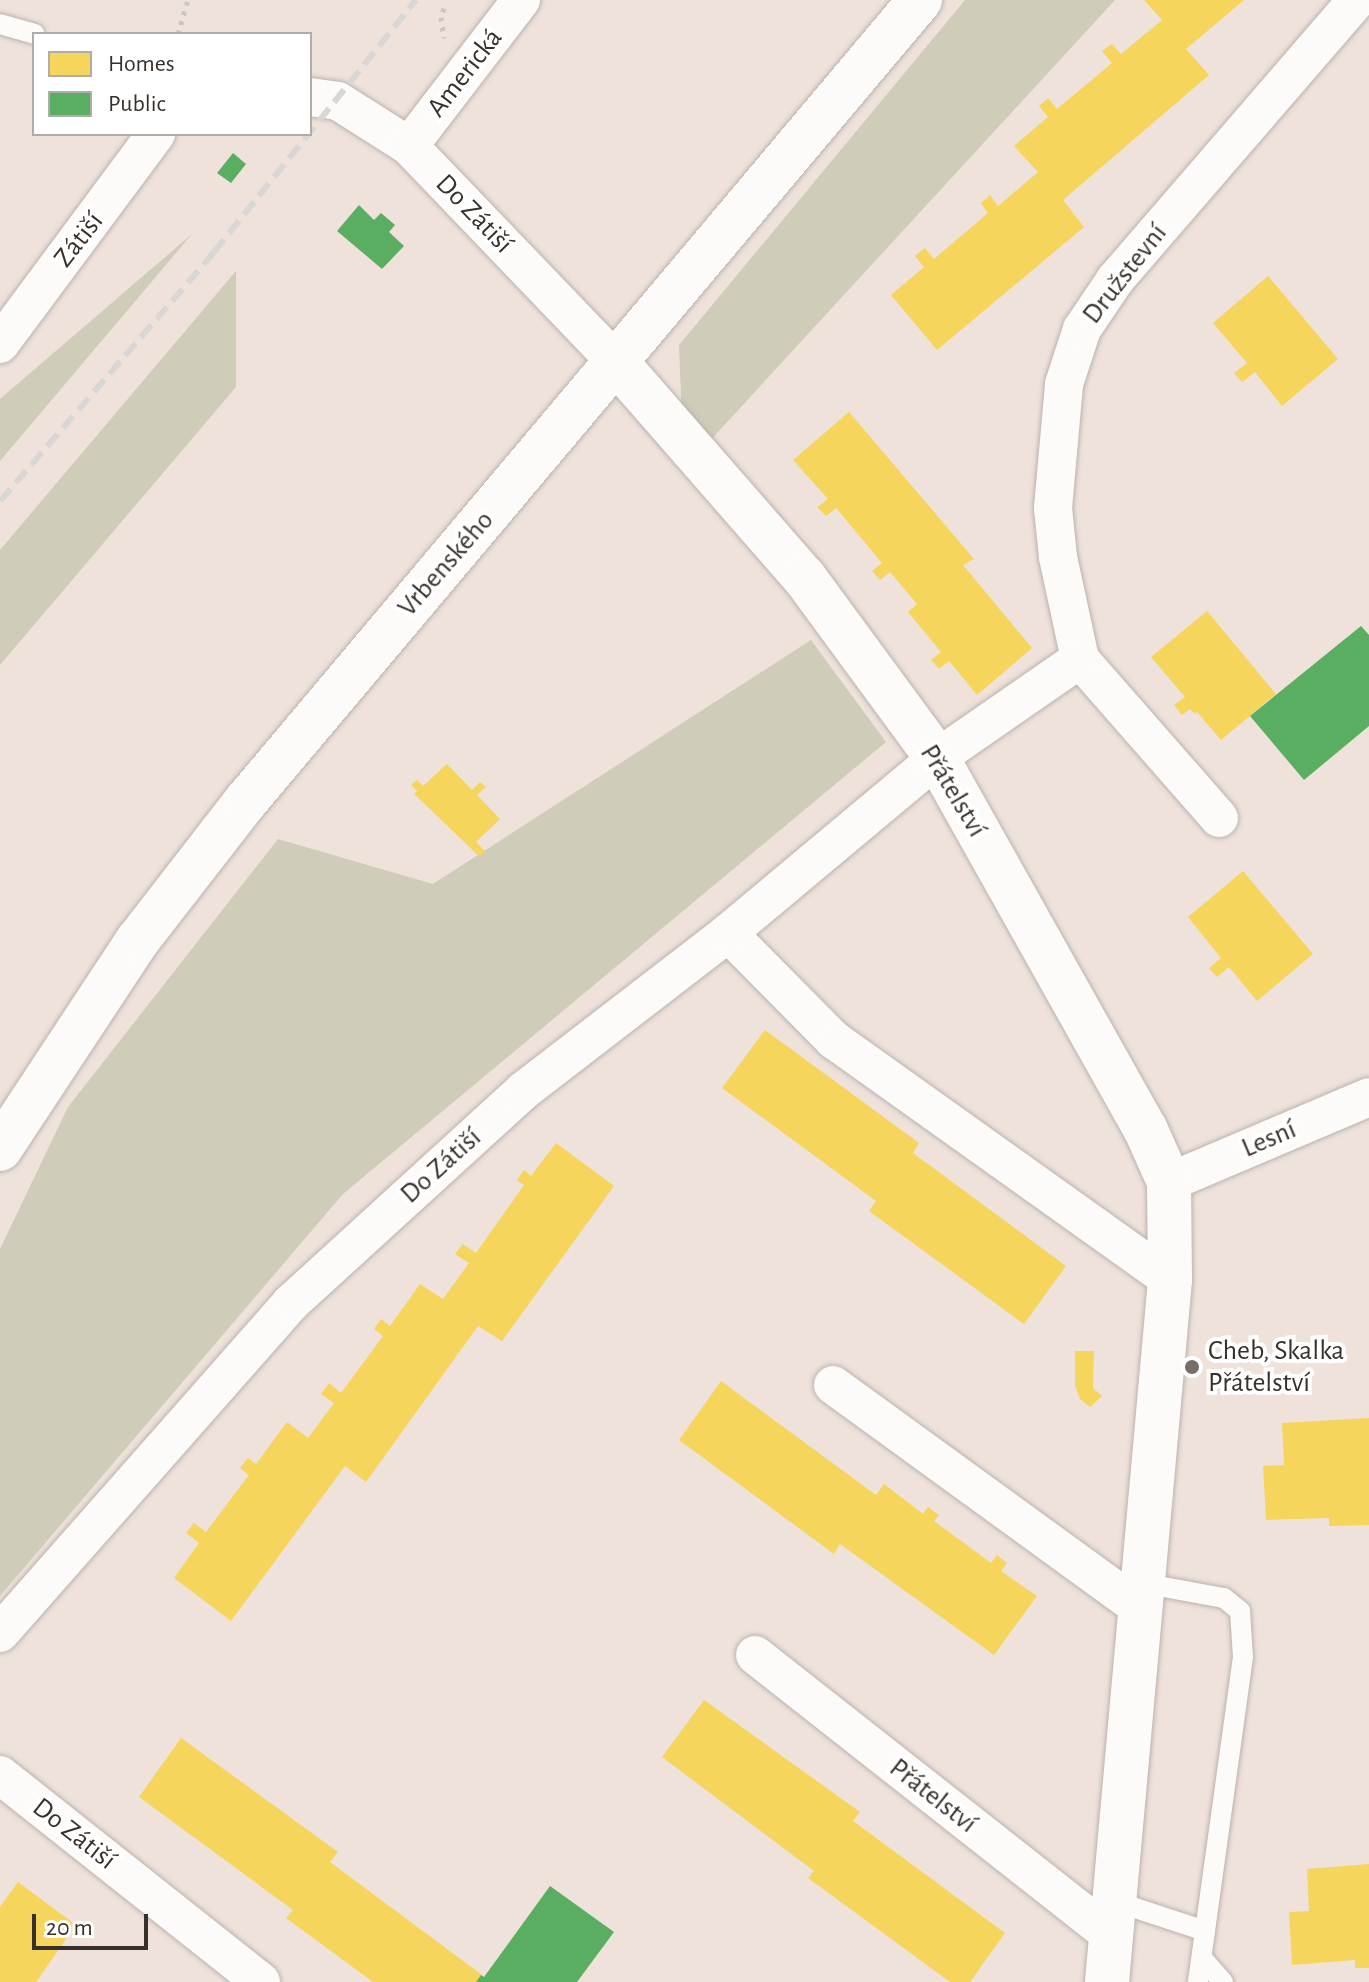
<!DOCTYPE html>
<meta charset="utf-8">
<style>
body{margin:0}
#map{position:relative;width:1369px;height:1982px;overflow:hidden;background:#eee2db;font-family:"Alegreya Sans",sans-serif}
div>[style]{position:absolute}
.forest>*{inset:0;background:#cfccb9}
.homes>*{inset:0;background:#f6d55c}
.public>*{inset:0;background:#5aae61}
.path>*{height:5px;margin-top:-2.5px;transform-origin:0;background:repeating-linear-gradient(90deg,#c9c6c3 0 4px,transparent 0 10px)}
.roads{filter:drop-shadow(0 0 2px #bbb2ac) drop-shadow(0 0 2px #bbb2ac)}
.lane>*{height:20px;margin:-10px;padding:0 10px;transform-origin:10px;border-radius:10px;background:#fcfbfa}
.street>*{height:38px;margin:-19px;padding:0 19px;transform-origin:19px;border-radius:19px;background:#fcfbfa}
.secondary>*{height:44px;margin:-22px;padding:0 22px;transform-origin:22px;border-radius:22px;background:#fcfbfa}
.rail>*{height:6px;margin-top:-3px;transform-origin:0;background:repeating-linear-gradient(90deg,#dad6d3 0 16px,transparent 0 24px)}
.dots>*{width:22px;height:22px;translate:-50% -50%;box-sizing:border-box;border:4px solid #fff;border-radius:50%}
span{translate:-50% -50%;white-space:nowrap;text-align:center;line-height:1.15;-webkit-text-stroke:8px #fff;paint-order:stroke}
.street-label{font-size:28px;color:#38302b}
.poi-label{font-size:28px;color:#38302b}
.left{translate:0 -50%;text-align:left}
.legend{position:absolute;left:32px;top:32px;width:280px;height:104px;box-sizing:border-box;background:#fff;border:2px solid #afacaa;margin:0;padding:10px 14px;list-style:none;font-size:24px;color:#38302b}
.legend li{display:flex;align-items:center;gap:16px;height:40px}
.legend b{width:40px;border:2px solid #afacaa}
.scale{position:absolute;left:32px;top:1914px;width:116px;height:36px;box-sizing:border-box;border:4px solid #38302b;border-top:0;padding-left:10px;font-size:24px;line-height:28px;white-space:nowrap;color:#38302b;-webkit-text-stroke:6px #fff;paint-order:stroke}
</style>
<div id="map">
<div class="forest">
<i style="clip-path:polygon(965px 0,1115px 0,684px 469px,679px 345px)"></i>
<i style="clip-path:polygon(192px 234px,0 461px,0 399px)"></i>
<i style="clip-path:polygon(236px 271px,236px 387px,0 665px,0 550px)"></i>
<i style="clip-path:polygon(811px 640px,886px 742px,343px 1194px,0 1596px,0 1249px,68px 1107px,278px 839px,433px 884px)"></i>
</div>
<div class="homes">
<i style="clip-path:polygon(1144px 0,1244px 0,1186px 49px,1209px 75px,1063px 200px,1084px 227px,937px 350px,891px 295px,924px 267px,915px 256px,925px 248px,934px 259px,988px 213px,981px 203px,990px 195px,998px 206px,1038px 172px,1014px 146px,1048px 117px,1039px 106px,1048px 98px,1057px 109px,1112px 63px,1102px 51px,1112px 44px,1121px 54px,1162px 20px)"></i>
<i style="clip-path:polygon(1268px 276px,1338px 359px,1282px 406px,1255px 372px,1242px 382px,1234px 373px,1247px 363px,1213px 323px)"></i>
<i style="clip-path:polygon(849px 412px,974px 559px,963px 565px,1032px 648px,977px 695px,949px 661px,939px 669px,931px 660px,941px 652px,908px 612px,917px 604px,890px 572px,880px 580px,872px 571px,882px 563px,836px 508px,826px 516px,817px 507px,828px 499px,793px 460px)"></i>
<i style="clip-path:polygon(1207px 611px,1276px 694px,1221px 740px,1197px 712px,1195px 714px,1190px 709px,1182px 715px,1174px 705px,1185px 697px,1151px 657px)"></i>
<i style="clip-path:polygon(447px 764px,472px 790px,480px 782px,486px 787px,477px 795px,500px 819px,476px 842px,485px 851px,480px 857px,414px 794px,417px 791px,411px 785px,417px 780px,423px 786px)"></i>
<i style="clip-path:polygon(1243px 871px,1313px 954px,1257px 1001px,1229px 967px,1217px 977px,1209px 968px,1221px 958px,1188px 917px)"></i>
<i style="clip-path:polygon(765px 1030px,919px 1143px,913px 1153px,1066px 1266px,1024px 1324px,869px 1211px,876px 1201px,722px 1088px)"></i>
<i style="clip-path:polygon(556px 1143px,614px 1186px,502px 1341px,478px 1326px,366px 1482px,345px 1466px,231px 1621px,174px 1578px,199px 1543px,186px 1533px,194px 1523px,206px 1532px,249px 1475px,240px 1468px,248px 1458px,256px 1464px,287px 1422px,308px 1438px,334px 1403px,321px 1394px,329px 1383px,341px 1393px,383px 1336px,374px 1329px,381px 1319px,390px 1326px,420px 1284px,443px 1299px,469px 1263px,455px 1254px,463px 1244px,476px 1253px,524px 1185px,517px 1180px,524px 1170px,531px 1176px)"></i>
<i style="clip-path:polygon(1075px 1351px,1094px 1351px,1093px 1388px,1102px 1396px,1090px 1407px,1080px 1399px,1075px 1385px)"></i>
<i style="clip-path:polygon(721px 1381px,876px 1495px,884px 1484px,923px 1514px,928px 1507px,939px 1515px,934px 1521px,991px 1563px,997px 1555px,1007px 1563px,1001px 1571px,1037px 1596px,994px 1655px,840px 1544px,834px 1554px,679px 1440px)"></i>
<i style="clip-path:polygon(1369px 1418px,1369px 1525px,1329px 1526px,1329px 1518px,1266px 1520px,1263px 1466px,1284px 1465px,1282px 1423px)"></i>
<i style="clip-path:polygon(704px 1700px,860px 1812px,853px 1821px,1005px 1933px,970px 1982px,950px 1982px,808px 1878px,814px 1871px,662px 1757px)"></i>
<i style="clip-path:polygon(181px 1738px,338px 1852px,330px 1862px,482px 1975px,476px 1982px,373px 1982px,286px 1918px,293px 1910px,139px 1797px)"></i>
<i style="clip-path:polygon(1369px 1864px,1369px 1968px,1355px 1968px,1355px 1960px,1292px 1965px,1289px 1912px,1309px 1911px,1307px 1869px)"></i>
<i style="clip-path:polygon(18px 1882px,76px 1925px,36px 1982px,0 1982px,0 1907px)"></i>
</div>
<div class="public">
<i style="clip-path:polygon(233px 153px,246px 164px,231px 183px,217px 173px)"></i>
<i style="clip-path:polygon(359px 205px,374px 220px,381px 213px,395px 225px,389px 232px,404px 246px,382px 269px,337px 231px)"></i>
<i style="clip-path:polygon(1361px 626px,1369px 635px,1369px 726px,1304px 780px,1250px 716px)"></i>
<i style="clip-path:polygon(550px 1886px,614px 1932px,577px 1982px,476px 1982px,481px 1975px,484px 1977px)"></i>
</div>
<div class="path">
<i style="left:444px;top:8px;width:9px;rotate:108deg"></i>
<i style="left:441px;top:17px;width:21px;rotate:82deg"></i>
<i style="left:178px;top:34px;width:35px;rotate:-74deg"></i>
</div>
<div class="roads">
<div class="lane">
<i style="left:0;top:24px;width:36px;rotate:16deg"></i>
<i style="left:1142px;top:1583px;width:83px;rotate:10.4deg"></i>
<i style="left:1224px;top:1598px;width:21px;rotate:39deg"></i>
<i style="left:1240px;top:1611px;width:46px;rotate:86.3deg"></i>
<i style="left:1243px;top:1657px;width:328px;rotate:97.9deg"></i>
<i style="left:1114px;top:1901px;width:96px;rotate:18.2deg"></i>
<i style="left:1202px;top:1958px;width:32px;rotate:49deg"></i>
</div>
<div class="street">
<i style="left:310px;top:97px;width:28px;rotate:8deg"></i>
<i style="left:338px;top:101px;width:84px;rotate:32.4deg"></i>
<i style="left:409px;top:146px;width:301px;rotate:46.2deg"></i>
<i style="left:409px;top:146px;width:184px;rotate:-52.5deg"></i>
<i style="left:0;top:344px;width:262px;rotate:-53.4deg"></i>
<i style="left:1219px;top:818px;width:211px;rotate:-131.2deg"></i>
<i style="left:1080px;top:659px;width:104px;rotate:-102.2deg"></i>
<i style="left:1058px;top:557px;width:49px;rotate:-95.8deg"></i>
<i style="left:1053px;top:508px;width:124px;rotate:-84.9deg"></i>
<i style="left:1064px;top:384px;width:58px;rotate:-71.9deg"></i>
<i style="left:1082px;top:329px;width:59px;rotate:-56deg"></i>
<i style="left:1115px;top:280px;width:370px;rotate:-49.2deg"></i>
<i style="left:728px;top:933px;width:151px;rotate:45.3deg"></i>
<i style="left:834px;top:1040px;width:413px;rotate:35.5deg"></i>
<i style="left:1169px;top:1182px;width:217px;rotate:-23deg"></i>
<i style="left:833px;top:1385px;width:378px;rotate:36deg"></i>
<i style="left:0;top:1633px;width:440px;rotate:-48.6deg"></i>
<i style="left:291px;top:1303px;width:314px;rotate:-42.4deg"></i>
<i style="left:523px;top:1091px;width:259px;rotate:-37.6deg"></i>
<i style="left:728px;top:933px;width:273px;rotate:-39.9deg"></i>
<i style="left:937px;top:758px;width:174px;rotate:-34.7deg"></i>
<i style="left:755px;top:1655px;width:454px;rotate:38.2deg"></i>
<i style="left:0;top:1775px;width:333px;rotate:38.4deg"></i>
</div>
<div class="secondary">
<i style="left:617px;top:363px;width:284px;rotate:48.9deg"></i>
<i style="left:804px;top:577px;width:225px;rotate:53.7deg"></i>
<i style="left:937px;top:758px;width:424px;rotate:60.7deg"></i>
<i style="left:1145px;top:1128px;width:59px;rotate:66deg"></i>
<i style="left:1169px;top:1182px;width:98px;rotate:89.4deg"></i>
<i style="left:1170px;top:1280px;width:705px;rotate:95.13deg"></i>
<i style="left:0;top:1149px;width:250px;rotate:-56.6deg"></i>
<i style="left:138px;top:940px;width:176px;rotate:-52.2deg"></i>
<i style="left:246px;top:801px;width:1047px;rotate:-49.92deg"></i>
</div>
</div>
<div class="rail">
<i style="left:0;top:501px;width:328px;rotate:-49.3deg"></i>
<i style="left:214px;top:252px;width:323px;rotate:-51.3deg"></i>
</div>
<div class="dots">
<i style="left:1192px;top:1367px;background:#786e69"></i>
</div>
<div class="street-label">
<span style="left:465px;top:73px;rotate:-52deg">Americká</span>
<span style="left:474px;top:214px;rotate:46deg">Do Zátiší</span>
<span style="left:79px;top:240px;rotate:-52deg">Zátiší</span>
<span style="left:1125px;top:274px;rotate:-52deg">Družstevní</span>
<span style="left:446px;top:564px;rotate:-49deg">Vrbenského</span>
<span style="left:953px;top:791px;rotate:59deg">Přátelství</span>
<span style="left:1269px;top:1139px;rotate:-23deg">Lesní</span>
<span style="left:441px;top:1166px;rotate:-42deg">Do Zátiší</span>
<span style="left:933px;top:1796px;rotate:38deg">Přátelství</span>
<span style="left:74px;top:1834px;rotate:38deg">Do Zátiší</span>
</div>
<div class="poi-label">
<span class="left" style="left:1208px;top:1367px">Cheb, Skalka<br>Přátelství</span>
</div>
<ul class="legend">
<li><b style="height:22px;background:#f6d55c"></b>Homes</li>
<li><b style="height:22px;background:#5aae61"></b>Public</li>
</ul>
<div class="scale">20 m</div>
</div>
